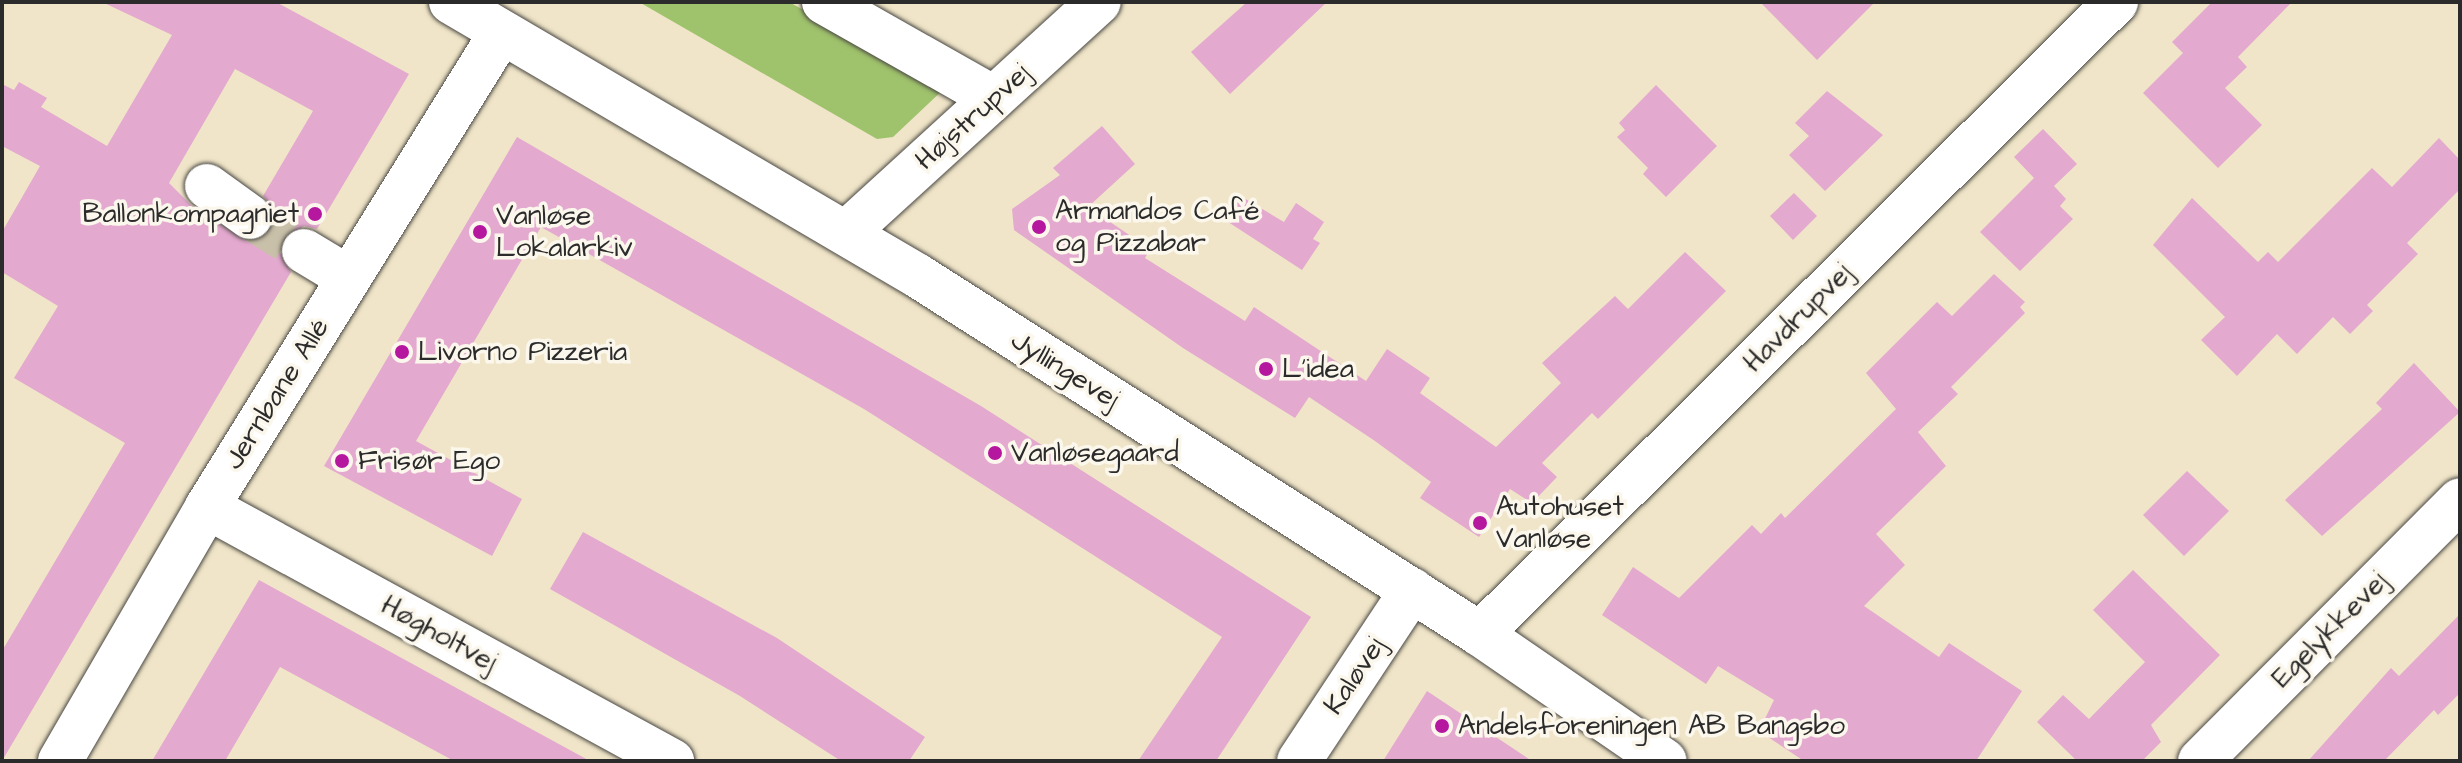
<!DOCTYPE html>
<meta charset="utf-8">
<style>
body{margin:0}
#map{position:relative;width:2462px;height:763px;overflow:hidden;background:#f0e5c8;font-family:"Architects Daughter",sans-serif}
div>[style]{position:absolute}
.green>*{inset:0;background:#9fc26c}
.building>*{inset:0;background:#e4a9cf}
.minor-tunnel>*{height:44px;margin-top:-22px;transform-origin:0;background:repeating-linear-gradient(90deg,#c9c0a9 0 44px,transparent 0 66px)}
.roads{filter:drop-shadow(0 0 2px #494743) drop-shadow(0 0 2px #494743)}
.minor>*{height:44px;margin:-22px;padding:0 22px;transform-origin:22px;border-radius:22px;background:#fff}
.dots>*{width:22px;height:22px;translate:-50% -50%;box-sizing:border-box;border:4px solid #fbf7ec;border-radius:50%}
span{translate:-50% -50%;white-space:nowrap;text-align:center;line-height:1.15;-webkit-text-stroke:7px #fbf7ec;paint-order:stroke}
.street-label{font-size:28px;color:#2b2b2b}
.poi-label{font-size:28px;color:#2b2b2b}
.left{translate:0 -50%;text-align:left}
.right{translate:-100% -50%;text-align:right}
.frame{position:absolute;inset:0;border:4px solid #2b2b2b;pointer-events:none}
</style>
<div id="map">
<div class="green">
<i style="clip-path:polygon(639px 2px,789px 2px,945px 88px,893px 137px,877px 139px)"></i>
</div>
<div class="building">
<i style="clip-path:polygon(evenodd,102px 2px,276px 2px,409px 74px,317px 229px,304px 226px,283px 238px,279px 251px,291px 272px,2px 761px,2px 651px,125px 443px,14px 378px,58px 306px,2px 272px,2px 232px,40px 166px,2px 146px,2px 84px,14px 90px,19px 82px,47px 98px,41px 107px,107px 146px,172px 35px,102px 2px,235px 69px,313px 111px,263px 196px,273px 208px,271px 231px,248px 242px,192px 206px,169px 183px,235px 69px)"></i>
<i style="clip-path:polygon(1247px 2px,1327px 2px,1230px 94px,1191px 52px)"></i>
<i style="clip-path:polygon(1760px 2px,1875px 2px,1817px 60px)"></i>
<i style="clip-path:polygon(2212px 2px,2292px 2px,2238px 57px,2247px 67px,2225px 88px,2262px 125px,2218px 168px,2143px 93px,2183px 53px,2172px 42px)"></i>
<i style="clip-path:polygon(1656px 85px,1717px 146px,1666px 197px,1643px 174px,1648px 168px,1617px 137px,1625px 130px,1619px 123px)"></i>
<i style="clip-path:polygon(1827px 91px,1883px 135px,1825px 191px,1789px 155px,1809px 136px,1795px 123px)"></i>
<i style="clip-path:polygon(1102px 126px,1135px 164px,1088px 207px,1150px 249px,1145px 258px,1245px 321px,1254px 307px,1366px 381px,1387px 349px,1430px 378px,1420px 393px,1496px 447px,1561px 383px,1542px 363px,1615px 296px,1628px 309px,1685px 252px,1726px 291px,1598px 419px,1592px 413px,1542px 463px,1557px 477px,1532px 503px,1510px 489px,1479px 537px,1420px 498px,1431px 482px,1375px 441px,1309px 397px,1295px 418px,1183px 348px,1014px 230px,1012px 209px,1060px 175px,1053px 168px)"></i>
<i style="clip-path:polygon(2043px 129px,2077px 164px,2054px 186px,2066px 199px,2060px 206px,2073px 219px,2020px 271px,1980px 232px,2034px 178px,2014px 157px)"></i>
<i style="clip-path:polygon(517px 137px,981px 406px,1311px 617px,1216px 761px,1138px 761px,1222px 637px,864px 409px,541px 227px,416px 441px,522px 499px,492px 556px,324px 466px)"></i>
<i style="clip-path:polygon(2439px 138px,2460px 160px,2460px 189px,2407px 243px,2418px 254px,2367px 305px,2373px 311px,2350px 334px,2333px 317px,2297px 354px,2277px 334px,2237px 376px,2201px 340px,2225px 317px,2153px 245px,2192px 198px,2258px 262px,2268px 252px,2278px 262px,2372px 168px,2392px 187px)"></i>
<i style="clip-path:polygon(1794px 193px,1817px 216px,1793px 240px,1770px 216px)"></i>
<i style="clip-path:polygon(1237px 194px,1284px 222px,1296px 203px,1324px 222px,1313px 239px,1320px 243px,1302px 270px,1222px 218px)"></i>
<i style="clip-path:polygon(1994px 274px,2025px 302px,2020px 307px,2025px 313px,1951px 387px,1958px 394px,1918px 432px,1946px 466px,1876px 534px,1905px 565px,1864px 606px,1939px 657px,1949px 643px,2022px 691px,1976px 761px,1804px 761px,1759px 731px,1774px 700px,1718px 666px,1706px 684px,1602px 615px,1633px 567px,1679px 598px,1752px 525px,1761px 534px,1781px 513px,1785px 518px,1896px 409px,1866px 373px,1937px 302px,1952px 316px)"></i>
<i style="clip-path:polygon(2414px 363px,2460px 412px,2322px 536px,2285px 500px,2382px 409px,2376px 403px)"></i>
<i style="clip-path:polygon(2187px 471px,2229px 511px,2184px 556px,2143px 515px)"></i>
<i style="clip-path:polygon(583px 532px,777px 638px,925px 737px,909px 761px,841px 761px,740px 696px,550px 589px)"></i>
<i style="clip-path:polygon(2133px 570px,2220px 655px,2151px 725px,2161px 742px,2142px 761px,2077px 761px,2037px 722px,2063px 695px,2089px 719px,2145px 662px,2093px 610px)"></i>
<i style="clip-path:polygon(259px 580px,590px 761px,454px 761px,280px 667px,225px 761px,152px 761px)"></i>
<i style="clip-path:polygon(2460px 614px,2460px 693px,2438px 715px,2434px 710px,2384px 761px,2308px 761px,2391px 668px,2399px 676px)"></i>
<i style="clip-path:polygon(1427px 691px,1532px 761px,1383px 761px)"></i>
</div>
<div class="minor-tunnel">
<i style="left:250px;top:217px;width:64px;rotate:32.2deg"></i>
</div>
<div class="roads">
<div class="minor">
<i style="left:451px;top:2px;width:541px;rotate:30.4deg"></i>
<i style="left:918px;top:276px;width:666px;rotate:32.5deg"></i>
<i style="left:1480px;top:634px;width:224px;rotate:34.5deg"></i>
<i style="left:824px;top:2px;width:195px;rotate:29.5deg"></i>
<i style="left:207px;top:186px;width:53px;rotate:35.8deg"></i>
<i style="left:847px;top:232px;width:341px;rotate:-42.4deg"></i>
<i style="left:304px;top:251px;width:52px;rotate:31deg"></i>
<i style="left:207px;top:507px;width:530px;rotate:28.64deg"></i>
<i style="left:1480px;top:634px;width:897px;rotate:-44.82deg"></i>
<i style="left:60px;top:761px;width:293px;rotate:-59.9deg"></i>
<i style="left:207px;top:507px;width:558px;rotate:-58.19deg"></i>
<i style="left:1299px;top:761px;width:205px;rotate:-56.5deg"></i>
<i style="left:2200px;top:761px;width:368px;rotate:-45.1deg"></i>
</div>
</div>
<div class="dots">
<i style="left:315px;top:214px;background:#b5179e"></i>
<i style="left:1039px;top:227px;background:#b5179e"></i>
<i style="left:480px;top:232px;background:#b5179e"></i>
<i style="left:402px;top:352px;background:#b5179e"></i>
<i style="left:1266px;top:369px;background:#b5179e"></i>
<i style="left:995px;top:453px;background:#b5179e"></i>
<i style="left:342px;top:461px;background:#b5179e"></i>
<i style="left:1480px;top:523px;background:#b5179e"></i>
<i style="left:1442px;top:726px;background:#b5179e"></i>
</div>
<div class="street-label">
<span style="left:973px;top:117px;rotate:-42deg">Højstrupvej</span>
<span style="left:1798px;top:318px;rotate:-45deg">Havdrupvej</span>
<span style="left:1065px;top:370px;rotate:32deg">Jyllingevej</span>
<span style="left:277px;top:394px;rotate:-58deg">Jernbane Allé</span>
<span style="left:2330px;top:630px;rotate:-45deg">Egelykkevej</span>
<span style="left:439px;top:634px;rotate:29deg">Høgholtvej</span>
<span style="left:1355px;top:676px;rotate:-56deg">Kaløvej</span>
</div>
<div class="poi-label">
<span class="left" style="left:1055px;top:227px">Armandos Café<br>og Pizzabar</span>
<span class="right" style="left:299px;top:214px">Ballonkompagniet</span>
<span class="left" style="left:496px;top:232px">Vanløse<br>Lokalarkiv</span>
<span class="left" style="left:418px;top:352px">Livorno Pizzeria</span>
<span class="left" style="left:1282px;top:369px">L'idea</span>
<span class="left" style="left:1011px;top:453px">Vanløsegaard</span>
<span class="left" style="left:358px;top:461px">Frisør Ego</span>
<span class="left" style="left:1496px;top:523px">Autohuset<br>Vanløse</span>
<span class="left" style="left:1458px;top:726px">Andelsforeningen AB Bangsbo</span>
</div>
<div class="frame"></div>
</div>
